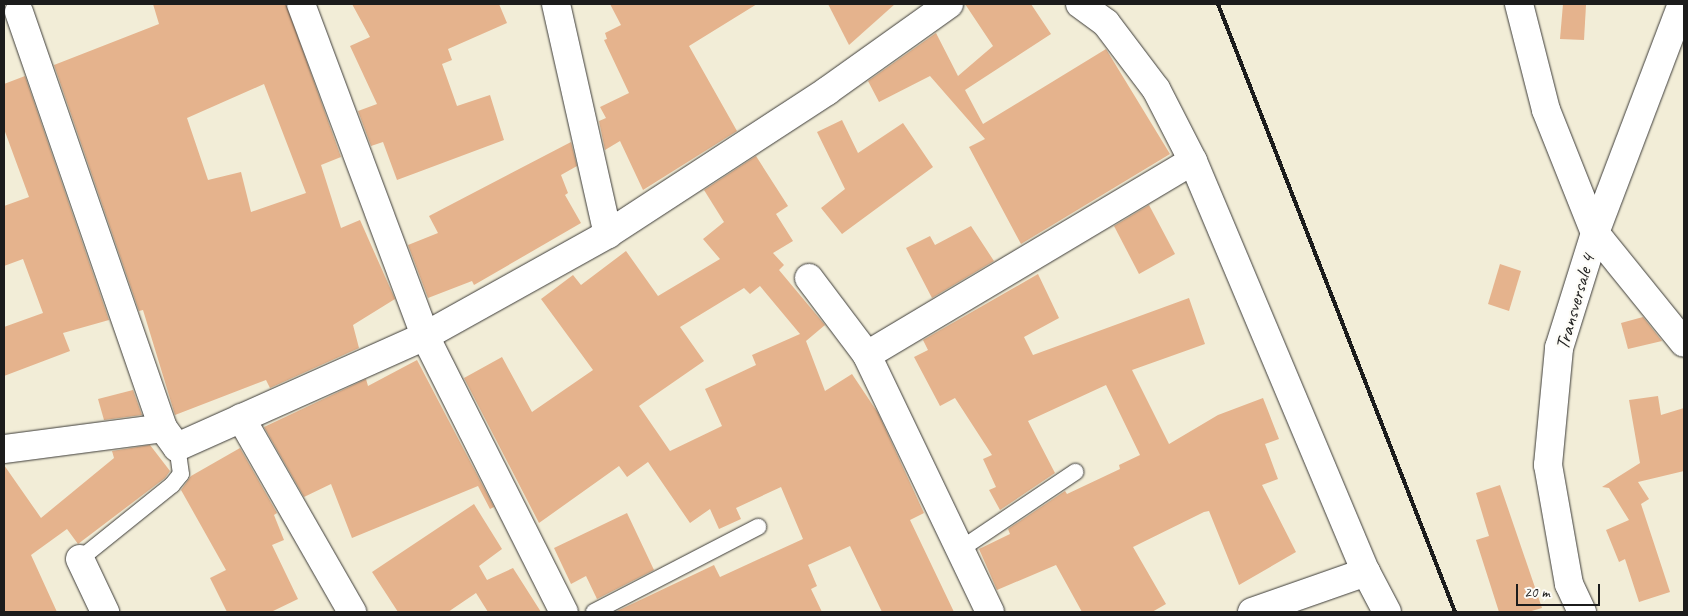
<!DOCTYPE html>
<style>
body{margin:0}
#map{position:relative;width:1688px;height:616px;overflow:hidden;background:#f2edd7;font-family:Caveat,sans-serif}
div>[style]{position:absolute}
.building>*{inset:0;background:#e5b38d}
.roads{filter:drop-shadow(0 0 1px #3c3b38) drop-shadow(0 0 1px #3c3b38)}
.service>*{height:16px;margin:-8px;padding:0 8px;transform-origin:8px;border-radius:8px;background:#fff}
.minor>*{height:28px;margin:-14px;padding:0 14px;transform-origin:14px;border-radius:14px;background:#fff}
.secondary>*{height:28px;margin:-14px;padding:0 14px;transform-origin:14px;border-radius:14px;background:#fff}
.rail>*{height:4px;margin:-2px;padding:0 2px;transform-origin:2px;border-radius:2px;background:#1c1c1c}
span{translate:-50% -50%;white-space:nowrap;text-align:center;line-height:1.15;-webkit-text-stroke:4.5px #fdfcf7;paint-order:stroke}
.street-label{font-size:20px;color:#1c1c1c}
.frame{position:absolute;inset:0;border:5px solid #1c1c1c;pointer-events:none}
.scale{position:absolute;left:1516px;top:584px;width:84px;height:22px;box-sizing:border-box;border:2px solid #1c1c1c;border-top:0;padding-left:6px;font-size:15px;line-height:18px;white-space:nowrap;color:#1c1c1c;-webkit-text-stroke:4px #fdfcf7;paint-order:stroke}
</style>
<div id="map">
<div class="building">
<i style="clip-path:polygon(evenodd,153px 4px,286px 4px,341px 157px,321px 165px,341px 228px,360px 220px,395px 299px,353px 325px,359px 348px,270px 388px,266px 380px,175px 415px,143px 310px,139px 311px,54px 65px,159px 24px,153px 4px,264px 84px,306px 193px,251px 212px,241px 172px,208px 180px,187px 118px,264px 84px)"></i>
<i style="clip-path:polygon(352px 4px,499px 4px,507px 23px,448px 49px,452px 60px,442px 64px,457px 106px,490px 95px,504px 140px,397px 180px,383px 142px,371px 146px,358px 111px,377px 104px,350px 46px,370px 37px)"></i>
<i style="clip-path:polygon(610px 4px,757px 4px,689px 46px,737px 131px,643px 190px,620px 141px,605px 150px,599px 121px,606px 118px,600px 107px,629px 93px,604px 40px,607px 39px,605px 33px,621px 25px)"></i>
<i style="clip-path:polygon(828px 4px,895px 4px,849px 45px)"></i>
<i style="clip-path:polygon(965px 4px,1031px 4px,1051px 34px,965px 90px,983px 124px,1106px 49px,1170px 154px,1021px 244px,969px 147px,985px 139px,930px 76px,879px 102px,868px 81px,936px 33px,958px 76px,993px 46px)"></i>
<i style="clip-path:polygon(1563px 4px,1586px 5px,1584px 40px,1560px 39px)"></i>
<i style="clip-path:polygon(25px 76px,109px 320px,63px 333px,70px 351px,4px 376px,4px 327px,43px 313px,23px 259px,4px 266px,4px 206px,29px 197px,4px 129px,4px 84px)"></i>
<i style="clip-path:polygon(842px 120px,858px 153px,903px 123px,933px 167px,842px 234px,821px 208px,845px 189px,817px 132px)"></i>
<i style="clip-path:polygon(571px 142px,577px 166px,561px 175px,568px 193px,565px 195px,581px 223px,474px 285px,472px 281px,428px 298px,408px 245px,438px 233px,429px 216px)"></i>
<i style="clip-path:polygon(evenodd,756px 156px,788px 206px,776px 214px,793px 241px,773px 253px,784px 265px,779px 270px,825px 325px,806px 341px,825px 391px,852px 374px,878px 413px,924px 513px,910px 520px,954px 612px,882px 612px,850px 546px,808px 565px,817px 586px,811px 589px,822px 612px,615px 612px,714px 565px,720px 577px,803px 539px,781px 487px,736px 508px,741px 519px,719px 529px,710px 509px,690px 523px,648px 462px,627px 477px,619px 466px,539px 523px,464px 378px,502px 357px,532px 412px,593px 370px,541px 299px,573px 275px,581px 285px,626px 251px,658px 296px,720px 259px,703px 239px,724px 222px,704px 190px,756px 156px,760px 286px,800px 334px,752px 355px,756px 365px,705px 389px,722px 426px,670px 451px,639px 406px,704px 361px,680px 327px,744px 288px,750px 294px,760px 286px)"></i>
<i style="clip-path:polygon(1149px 205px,1175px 254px,1139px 274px,1114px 226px)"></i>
<i style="clip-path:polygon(971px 226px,994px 261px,932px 298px,906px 248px,930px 236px,935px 245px)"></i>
<i style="clip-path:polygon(1500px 264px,1521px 271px,1509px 311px,1488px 304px)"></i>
<i style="clip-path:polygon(1038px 274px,1059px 318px,1024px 337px,1033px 355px,1189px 298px,1205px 344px,1132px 370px,1169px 444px,1218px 415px,1263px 398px,1279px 439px,1265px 444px,1278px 479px,1262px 485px,1296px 552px,1239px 585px,1209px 511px,1204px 512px,1133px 547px,1166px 604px,1152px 612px,1082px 612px,1056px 565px,997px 590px,979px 549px,1010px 534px,1008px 529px,1065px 491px,1067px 494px,1120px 469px,1119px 465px,1140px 455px,1106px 385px,1028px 421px,1055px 473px,1000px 510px,989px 490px,996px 487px,983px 459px,992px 455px,955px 398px,940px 406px,914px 357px,928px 350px,923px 340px)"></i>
<i style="clip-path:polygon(1643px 317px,1662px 341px,1628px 349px,1621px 323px)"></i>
<i style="clip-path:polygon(417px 360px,494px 507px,490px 509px,478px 486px,352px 538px,331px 484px,304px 497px,264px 427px,366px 379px,368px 386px)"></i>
<i style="clip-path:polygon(133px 390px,142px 415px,104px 420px,98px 399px)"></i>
<i style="clip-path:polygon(1658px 396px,1661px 415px,1684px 408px,1684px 471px,1638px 482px,1649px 499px,1641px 504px,1670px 592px,1639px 602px,1625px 559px,1619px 562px,1606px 530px,1629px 520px,1609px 488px,1602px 487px,1640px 463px,1629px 400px)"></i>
<i style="clip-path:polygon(150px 445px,170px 471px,165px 478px,78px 544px,67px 529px,31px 555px,57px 612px,4px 612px,4px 465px,41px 518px,114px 458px,112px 451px)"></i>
<i style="clip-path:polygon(240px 448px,277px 513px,274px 515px,284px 540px,272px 545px,298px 599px,271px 612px,227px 612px,210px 578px,226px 570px,181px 490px,191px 476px)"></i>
<i style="clip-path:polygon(1500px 485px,1542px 608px,1528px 612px,1499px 612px,1476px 540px,1489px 536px,1476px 493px)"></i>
<i style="clip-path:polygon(474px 504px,502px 549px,479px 566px,487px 580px,513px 568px,541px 612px,488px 612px,476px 593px,448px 612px,398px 612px,372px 572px)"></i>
<i style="clip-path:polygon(627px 513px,654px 570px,597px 599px,586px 576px,571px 584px,554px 548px)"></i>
</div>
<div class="roads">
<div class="service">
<i style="left:961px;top:549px;width:138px;rotate:-34deg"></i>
<i style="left:80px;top:559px;width:118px;rotate:-38.8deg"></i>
<i style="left:172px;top:485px;width:14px;rotate:-51deg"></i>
<i style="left:181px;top:474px;width:27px;rotate:-98deg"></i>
<i style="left:594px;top:612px;width:185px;rotate:-27.4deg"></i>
</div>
<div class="minor">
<i style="left:301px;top:4px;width:354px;rotate:69.5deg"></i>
<i style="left:425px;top:336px;width:309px;rotate:63.3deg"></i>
<i style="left:556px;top:4px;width:236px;rotate:77.3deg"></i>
<i style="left:1080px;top:4px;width:32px;rotate:36deg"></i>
<i style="left:1106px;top:23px;width:83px;rotate:52.9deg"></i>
<i style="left:1156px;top:89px;width:81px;rotate:62.8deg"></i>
<i style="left:1193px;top:161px;width:446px;rotate:67.2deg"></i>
<i style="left:1366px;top:572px;width:45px;rotate:62.3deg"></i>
<i style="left:1519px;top:4px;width:109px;rotate:75.7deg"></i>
<i style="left:1546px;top:110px;width:132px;rotate:68.3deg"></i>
<i style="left:1595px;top:233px;width:141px;rotate:51deg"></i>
<i style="left:19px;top:12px;width:440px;rotate:70.9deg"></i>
<i style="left:163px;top:428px;width:24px;rotate:54deg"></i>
<i style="left:177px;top:447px;width:272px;rotate:-24.1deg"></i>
<i style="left:425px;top:336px;width:210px;rotate:-29.1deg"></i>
<i style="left:608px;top:234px;width:262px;rotate:-33.1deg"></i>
<i style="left:827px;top:91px;width:150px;rotate:-35.5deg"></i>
<i style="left:809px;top:278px;width:96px;rotate:53deg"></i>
<i style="left:241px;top:418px;width:224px;rotate:60.2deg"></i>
<i style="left:4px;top:449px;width:160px;rotate:-7.5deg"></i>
<i style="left:80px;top:559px;width:59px;rotate:64.7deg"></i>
<i style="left:990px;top:612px;width:285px;rotate:-115.6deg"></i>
<i style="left:867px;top:355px;width:379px;rotate:-30.8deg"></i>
<i style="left:1252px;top:612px;width:121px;rotate:-19.3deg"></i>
</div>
<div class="secondary">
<i style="left:1582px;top:612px;width:31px;rotate:-115deg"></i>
<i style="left:1569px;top:584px;width:121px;rotate:-100deg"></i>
<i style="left:1548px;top:465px;width:118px;rotate:-84.6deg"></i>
<i style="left:1559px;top:348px;width:121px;rotate:-72.6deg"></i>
<i style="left:1595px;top:233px;width:245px;rotate:-69.2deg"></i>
</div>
</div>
<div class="rail">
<i style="left:1218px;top:4px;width:653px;rotate:68.7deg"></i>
</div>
<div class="street-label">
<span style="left:1575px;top:302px;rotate:-74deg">Transversale 4</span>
</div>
<div class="frame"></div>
<div class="scale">20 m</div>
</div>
